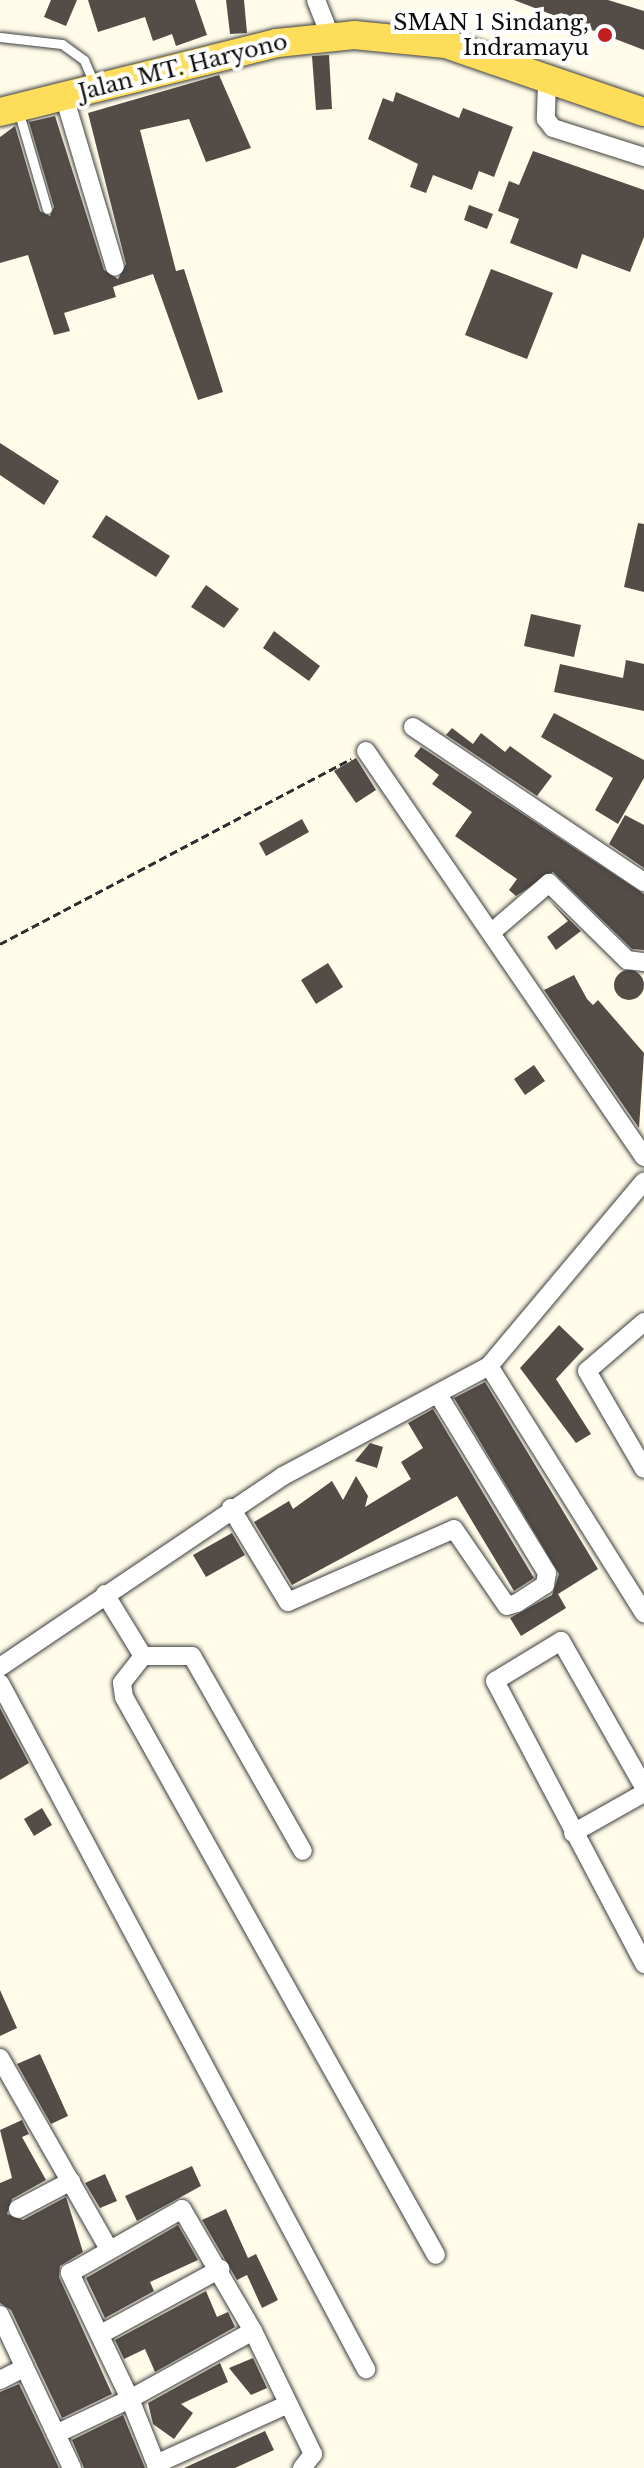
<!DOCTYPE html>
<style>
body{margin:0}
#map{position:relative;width:644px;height:2468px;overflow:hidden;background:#fffce9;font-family:"Libre Baskerville",serif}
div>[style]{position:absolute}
.building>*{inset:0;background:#544c47}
.round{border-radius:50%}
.path>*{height:3px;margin-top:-1.5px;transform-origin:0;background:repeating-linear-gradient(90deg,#2d2d2d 0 8px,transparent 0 12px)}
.roads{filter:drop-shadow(0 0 2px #3e3e3e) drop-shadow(0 0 2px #3e3e3e)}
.service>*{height:9px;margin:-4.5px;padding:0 4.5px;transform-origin:4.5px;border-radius:4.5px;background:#fff}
.minor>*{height:18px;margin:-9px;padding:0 9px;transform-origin:9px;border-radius:9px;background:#fff}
.primary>*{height:28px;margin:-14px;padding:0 14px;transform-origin:14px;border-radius:14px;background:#fedd5a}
.dots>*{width:22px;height:22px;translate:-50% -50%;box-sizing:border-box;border:4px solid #fff;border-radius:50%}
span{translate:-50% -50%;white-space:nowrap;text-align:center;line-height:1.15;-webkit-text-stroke:8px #fff;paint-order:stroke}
.poi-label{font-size:22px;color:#0b0b0b}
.right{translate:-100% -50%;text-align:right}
.street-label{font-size:22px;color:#0b0b0b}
</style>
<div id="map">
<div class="building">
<i style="clip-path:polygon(51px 0,77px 0,66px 26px,44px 17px)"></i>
<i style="clip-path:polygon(88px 0,195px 0,207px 35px,176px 46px,172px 34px,153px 41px,145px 17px,98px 32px)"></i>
<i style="clip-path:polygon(226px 0,244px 0,247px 33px,230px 34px)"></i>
<i style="clip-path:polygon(514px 0,608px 0,644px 11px,644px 50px)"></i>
<i style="clip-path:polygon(329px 55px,332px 109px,316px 110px,312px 56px)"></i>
<i style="clip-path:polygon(219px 75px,251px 148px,206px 162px,189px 119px,140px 130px,176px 271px,184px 269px,223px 392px,198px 400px,153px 274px,113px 287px,116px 297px,64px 313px,70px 331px,54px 335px,28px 255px,0 263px,0 137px,15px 126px,40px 211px,50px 216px,54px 207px,29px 122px,55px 116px,104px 270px,118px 279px,126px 264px,88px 113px)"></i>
<i style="clip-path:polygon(396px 92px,459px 118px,463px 108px,513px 127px,494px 177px,479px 171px,472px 190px,433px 175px,426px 193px,410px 187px,418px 164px,368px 139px,383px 98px,393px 102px)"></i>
<i style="clip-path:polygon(533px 151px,644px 190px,644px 237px,630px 272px,582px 254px,577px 269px,510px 243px,519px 219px,498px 211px,509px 181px,519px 185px)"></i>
<i style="clip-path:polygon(469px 205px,493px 214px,487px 229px,464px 220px)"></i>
<i style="clip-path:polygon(491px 269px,553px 293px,527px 359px,465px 335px)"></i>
<i style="clip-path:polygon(0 443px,59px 481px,44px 505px,0 475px)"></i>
<i style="clip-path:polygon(106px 515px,170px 556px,156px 577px,92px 537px)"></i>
<i style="clip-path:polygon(638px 523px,644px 524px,644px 592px,624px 587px)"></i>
<i style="clip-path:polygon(206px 585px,239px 609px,224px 628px,191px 607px)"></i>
<i style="clip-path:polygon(531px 614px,581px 625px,574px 657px,524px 646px)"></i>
<i style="clip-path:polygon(274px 631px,320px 666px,309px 681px,263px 648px)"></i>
<i style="clip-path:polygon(626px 660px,644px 664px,644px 711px,554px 692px,560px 664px,623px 678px)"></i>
<i style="clip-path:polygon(554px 713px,644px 760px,644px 778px,618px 824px,595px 810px,613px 778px,541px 737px)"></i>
<i style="clip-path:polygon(452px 728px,473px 744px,481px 733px,505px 752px,510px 746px,552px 776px,537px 796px,446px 735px)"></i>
<i style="clip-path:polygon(421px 747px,644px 894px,644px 950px,632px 949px,553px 872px,516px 896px,509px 890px,517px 879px,455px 836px,472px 812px,432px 784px,439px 775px,414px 756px)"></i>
<i style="clip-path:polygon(356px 758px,376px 790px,356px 803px,334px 771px)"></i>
<i style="clip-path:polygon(625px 815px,644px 825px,644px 868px,609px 844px)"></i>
<i style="clip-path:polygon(302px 819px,309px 832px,266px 856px,259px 843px)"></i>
<i style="clip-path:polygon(548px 899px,581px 931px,556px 950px,547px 937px,568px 921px)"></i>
<i style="clip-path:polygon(328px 963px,343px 987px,316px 1004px,301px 980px)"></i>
<i class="round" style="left:614px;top:970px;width:30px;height:30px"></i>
<i style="clip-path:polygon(574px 975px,587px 999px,593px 1005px,598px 1000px,644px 1053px,639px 1128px,544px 990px)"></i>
<i style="clip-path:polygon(534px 1065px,545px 1081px,525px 1095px,514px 1079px)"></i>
<i style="clip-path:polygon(559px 1325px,584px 1349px,556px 1379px,591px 1434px,576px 1443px,520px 1368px)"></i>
<i style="clip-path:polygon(485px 1382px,598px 1569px,558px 1594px,566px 1608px,521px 1636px,510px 1618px,552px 1595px,559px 1574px,454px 1398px)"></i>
<i style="clip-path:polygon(433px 1409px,534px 1578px,514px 1591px,457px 1496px,292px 1585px,254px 1522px,289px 1501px,293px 1509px,332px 1481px,343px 1500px,356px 1476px,368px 1496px,365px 1507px,411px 1479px,401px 1462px,423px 1448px,408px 1423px)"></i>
<i style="clip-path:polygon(370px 1443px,383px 1447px,377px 1468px,355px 1461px)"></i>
<i style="clip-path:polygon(232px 1533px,245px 1555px,206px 1577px,193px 1555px)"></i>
<i style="clip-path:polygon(0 1708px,29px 1763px,0 1780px)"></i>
<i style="clip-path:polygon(42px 1808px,52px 1825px,34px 1836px,24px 1819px)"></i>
<i style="clip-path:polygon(0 1990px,17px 2028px,0 2036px)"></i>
<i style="clip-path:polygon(40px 2054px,68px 2116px,51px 2124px,17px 2064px)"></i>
<i style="clip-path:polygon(22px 2120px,29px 2134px,22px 2137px,46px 2180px,12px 2199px,7px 2214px,23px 2220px,66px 2197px,83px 2252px,60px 2266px,59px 2277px,112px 2394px,62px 2418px,11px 2310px,0 2303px,0 2183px,12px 2178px,0 2130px)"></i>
<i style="clip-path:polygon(192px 2166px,201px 2186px,137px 2221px,125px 2196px)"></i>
<i style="clip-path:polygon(105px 2174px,117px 2201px,100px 2208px,85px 2183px)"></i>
<i style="clip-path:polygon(226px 2209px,248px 2258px,256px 2254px,278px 2300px,262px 2308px,247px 2275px,237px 2280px,202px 2220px)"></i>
<i style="clip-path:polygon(178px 2225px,198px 2260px,150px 2282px,154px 2291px,105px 2318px,86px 2278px)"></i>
<i style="clip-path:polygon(206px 2291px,217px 2317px,228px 2312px,235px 2327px,155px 2372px,145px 2349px,124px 2359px,115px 2340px)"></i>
<i style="clip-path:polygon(253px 2358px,267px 2388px,251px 2395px,229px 2368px)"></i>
<i style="clip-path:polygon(220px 2363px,228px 2382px,181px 2404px,193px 2413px,174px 2439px,153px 2424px,148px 2403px)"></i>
<i style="clip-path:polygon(19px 2384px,59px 2468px,0 2468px,0 2392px)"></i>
<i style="clip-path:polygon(123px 2415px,145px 2468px,84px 2468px,72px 2440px)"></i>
<i style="clip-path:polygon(265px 2431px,274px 2450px,235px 2468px,184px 2468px)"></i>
</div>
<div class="path">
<i style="left:0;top:944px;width:397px;rotate:-27.8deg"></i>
</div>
<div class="roads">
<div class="service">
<i style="left:0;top:37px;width:62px;rotate:6.4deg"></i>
<i style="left:62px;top:44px;width:27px;rotate:36deg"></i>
<i style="left:84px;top:60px;width:26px;rotate:67deg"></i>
<i style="left:18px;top:110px;width:103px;rotate:73.7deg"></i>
</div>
<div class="minor">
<i style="left:316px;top:0;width:41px;rotate:68.5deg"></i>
<i style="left:547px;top:83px;width:36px;rotate:92deg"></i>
<i style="left:546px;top:119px;width:11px;rotate:52deg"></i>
<i style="left:553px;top:128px;width:96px;rotate:17.7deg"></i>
<i style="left:64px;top:96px;width:178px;rotate:73.4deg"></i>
<i style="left:413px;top:727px;width:278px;rotate:33.9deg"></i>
<i style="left:366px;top:751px;width:492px;rotate:55.6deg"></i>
<i style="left:493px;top:931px;width:74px;rotate:-40.6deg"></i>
<i style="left:549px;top:883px;width:110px;rotate:44.6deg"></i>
<i style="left:627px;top:960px;width:17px;rotate:7deg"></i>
<i style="left:644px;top:1322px;width:75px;rotate:139.3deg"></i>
<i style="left:587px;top:1371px;width:113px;rotate:59.8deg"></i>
<i style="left:489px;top:1366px;width:292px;rotate:57.9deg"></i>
<i style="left:231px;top:1508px;width:110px;rotate:58.8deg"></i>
<i style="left:288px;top:1602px;width:181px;rotate:-23.7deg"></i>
<i style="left:454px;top:1529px;width:93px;rotate:55.5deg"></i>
<i style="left:507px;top:1606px;width:10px;rotate:-17deg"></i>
<i style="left:517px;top:1603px;width:33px;rotate:-33deg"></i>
<i style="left:545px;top:1585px;width:12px;rotate:-81deg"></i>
<i style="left:547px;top:1573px;width:207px;rotate:-121.4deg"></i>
<i style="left:105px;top:1594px;width:73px;rotate:58.5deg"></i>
<i style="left:143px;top:1656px;width:34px;rotate:128deg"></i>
<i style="left:122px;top:1683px;width:14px;rotate:82deg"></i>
<i style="left:124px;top:1697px;width:639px;rotate:60.79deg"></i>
<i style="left:143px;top:1656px;width:49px"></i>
<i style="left:192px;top:1656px;width:224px;rotate:60.4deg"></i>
<i style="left:0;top:1667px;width:341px;rotate:-34deg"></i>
<i style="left:283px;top:1476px;width:234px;rotate:-28.1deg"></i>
<i style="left:489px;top:1366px;width:241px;rotate:-50deg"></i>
<i style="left:0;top:1683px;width:778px;rotate:61.92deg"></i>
<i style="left:644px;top:1787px;width:168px;rotate:-119.6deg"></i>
<i style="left:561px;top:1641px;width:77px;rotate:148.8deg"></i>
<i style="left:495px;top:1681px;width:320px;rotate:62.2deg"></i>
<i style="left:573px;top:1833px;width:81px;rotate:-29.4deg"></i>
<i style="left:0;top:2058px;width:218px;rotate:60.3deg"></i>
<i style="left:18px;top:2209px;width:60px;rotate:-27.8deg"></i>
<i style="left:182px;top:2209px;width:141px;rotate:59.8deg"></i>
<i style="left:253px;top:2331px;width:141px;rotate:151.1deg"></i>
<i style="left:130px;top:2399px;width:140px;rotate:-115.5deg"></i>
<i style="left:70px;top:2273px;width:129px;rotate:-29.7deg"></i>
<i style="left:0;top:2315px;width:169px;rotate:64.8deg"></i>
<i style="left:253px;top:2331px;width:137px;rotate:64deg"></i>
<i style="left:313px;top:2454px;width:18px;rotate:128deg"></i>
<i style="left:101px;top:2334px;width:136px;rotate:-28.6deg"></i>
<i style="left:0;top:2380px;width:25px;rotate:-27deg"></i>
<i style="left:56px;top:2434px;width:82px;rotate:-25.3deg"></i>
<i style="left:130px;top:2399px;width:70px;rotate:68.2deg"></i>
<i style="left:156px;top:2464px;width:145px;rotate:-24.4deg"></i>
</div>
<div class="primary">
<i style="left:0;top:112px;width:285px;rotate:-14deg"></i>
<i style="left:277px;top:43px;width:77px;rotate:-5.9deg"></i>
<i style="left:354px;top:35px;width:92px;rotate:5.6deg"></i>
<i style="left:446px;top:44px;width:209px;rotate:19deg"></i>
</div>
</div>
<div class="dots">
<i style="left:605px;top:35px;background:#c01e20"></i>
</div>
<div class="poi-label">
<span class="right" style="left:589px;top:35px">SMAN 1 Sindang,<br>Indramayu</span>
</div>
<div class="street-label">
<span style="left:183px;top:67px;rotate:-14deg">Jalan MT. Haryono</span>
</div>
</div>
